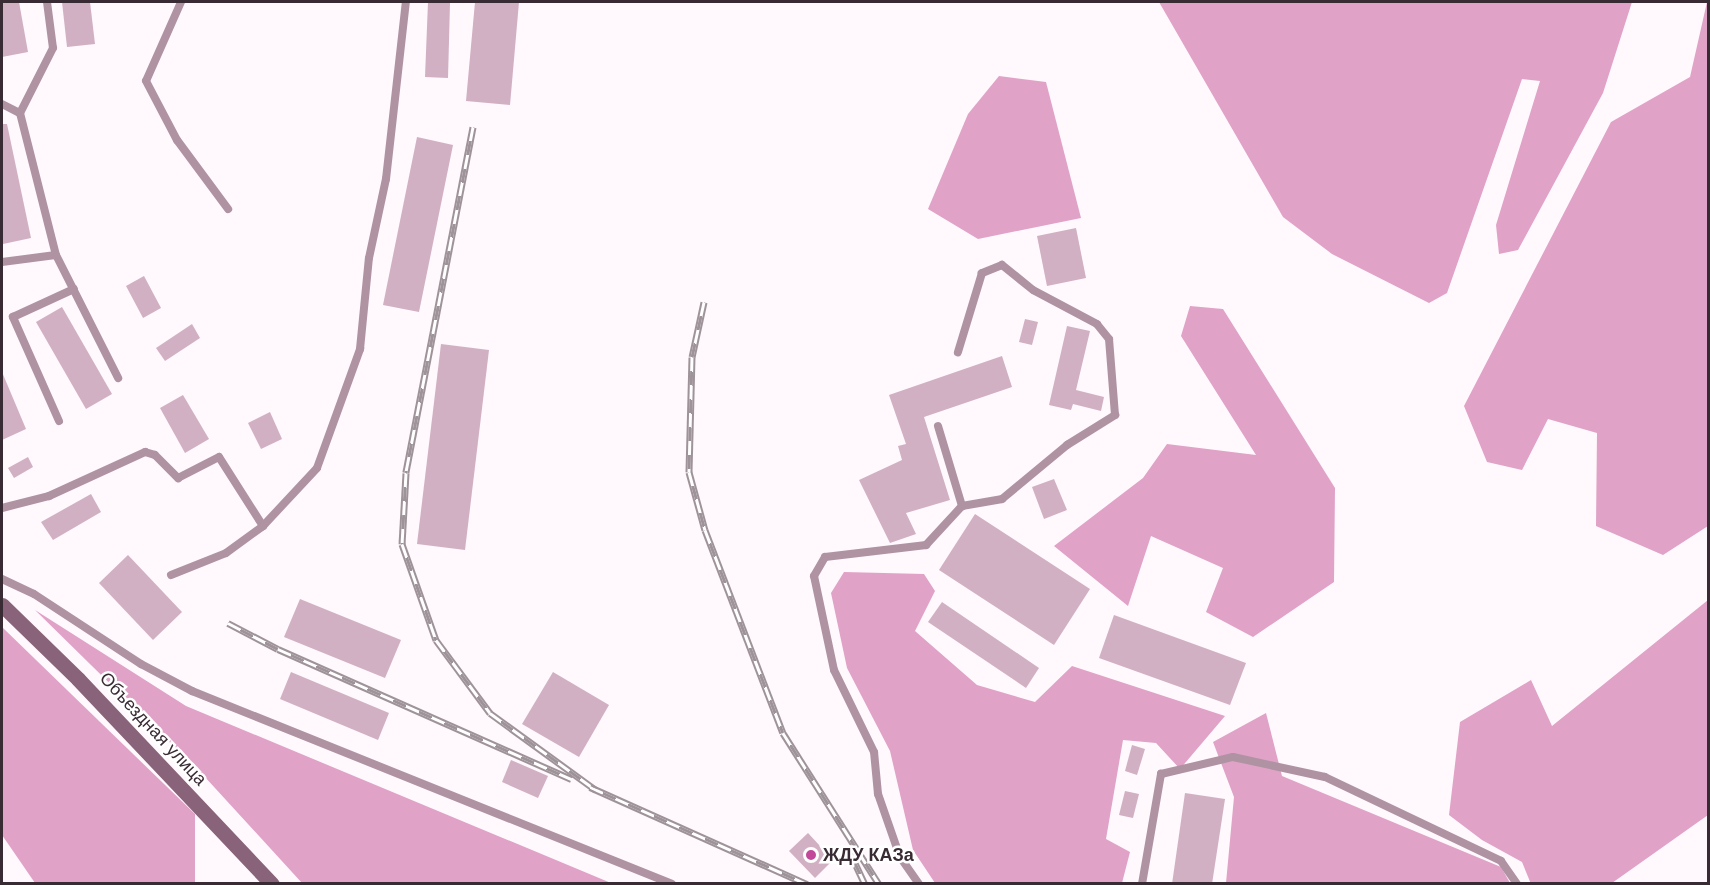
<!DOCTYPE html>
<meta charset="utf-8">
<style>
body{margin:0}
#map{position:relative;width:1710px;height:885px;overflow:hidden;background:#fff8fc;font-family:Arial,sans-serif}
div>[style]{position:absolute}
.forest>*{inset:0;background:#e0a2c7}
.building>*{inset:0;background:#d1b0c3}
.service>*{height:8px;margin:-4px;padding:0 4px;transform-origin:4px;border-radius:4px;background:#af93a3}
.secondary>*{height:15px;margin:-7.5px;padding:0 7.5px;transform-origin:7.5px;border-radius:7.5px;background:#896379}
.rail>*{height:7px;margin-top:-3.5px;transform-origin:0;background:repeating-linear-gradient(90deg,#fff 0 14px,#9e9399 0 28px);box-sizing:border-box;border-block:2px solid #9e9399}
.dots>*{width:16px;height:16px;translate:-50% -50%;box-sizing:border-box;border:3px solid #fff;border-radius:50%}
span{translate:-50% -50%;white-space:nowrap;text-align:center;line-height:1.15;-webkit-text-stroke:5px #fff;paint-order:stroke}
.street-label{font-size:18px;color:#392b33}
.poi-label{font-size:18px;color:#392b33;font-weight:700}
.left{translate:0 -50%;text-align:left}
.frame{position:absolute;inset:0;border:3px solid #392b33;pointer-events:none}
</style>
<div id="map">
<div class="forest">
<i style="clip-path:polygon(1159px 2px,1632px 2px,1603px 93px,1518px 250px,1499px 254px,1496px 225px,1540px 81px,1522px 79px,1447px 293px,1429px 303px,1332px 254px,1283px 217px)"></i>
<i style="clip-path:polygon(1707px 2px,1708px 526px,1663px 555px,1596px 526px,1597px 433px,1548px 419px,1522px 470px,1487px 462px,1464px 406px,1611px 122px,1690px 77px)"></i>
<i style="clip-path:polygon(999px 76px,1046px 82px,1081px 218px,978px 239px,928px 209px,968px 114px)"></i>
<i style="clip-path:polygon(1190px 306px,1223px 309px,1335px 488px,1334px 582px,1253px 637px,1206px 612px,1223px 568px,1151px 536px,1128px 606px,1054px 546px,1143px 478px,1167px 444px,1256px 455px,1181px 336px)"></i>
<i style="clip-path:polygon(844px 572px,924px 574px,935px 591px,915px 631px,977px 685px,1035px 702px,1072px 666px,1225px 716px,1180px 769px,1156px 743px,1123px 740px,1106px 839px,1130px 852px,1122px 883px,935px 883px,913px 850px,890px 751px,847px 668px,831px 593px)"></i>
<i style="clip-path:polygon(1708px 600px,1708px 815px,1612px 883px,1531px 884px,1522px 862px,1482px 840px,1449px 815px,1460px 722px,1531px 680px,1552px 726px)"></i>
<i style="clip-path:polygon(35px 610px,186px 706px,611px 883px,302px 883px,204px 776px)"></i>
<i style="clip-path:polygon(2px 627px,195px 814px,195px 883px,35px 883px,2px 835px)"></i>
<i style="clip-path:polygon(1266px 713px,1282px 776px,1501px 867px,1510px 883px,1226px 883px,1234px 797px,1213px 742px)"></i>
</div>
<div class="building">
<i style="clip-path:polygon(2px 2px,19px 2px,28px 52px,2px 57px)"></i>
<i style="clip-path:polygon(62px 2px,90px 2px,95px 44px,67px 47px)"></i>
<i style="clip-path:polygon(428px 2px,450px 3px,448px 78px,425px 77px)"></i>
<i style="clip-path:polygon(475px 2px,519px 2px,510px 105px,466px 101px)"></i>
<i style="clip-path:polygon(2px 124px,7px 124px,31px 238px,3px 244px)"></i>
<i style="clip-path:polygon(417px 137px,453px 145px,419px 312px,383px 305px)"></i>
<i style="clip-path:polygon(1076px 228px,1086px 278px,1047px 286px,1037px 236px)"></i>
<i style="clip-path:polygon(144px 276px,161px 308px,143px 318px,126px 286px)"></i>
<i style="clip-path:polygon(62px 307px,112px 394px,86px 409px,36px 322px)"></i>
<i style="clip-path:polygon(1025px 319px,1038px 322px,1032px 345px,1019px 342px)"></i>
<i style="clip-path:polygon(192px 324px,200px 338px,165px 361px,156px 348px)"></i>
<i style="clip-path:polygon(1067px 326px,1090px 331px,1076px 390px,1104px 397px,1101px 411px,1073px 404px,1071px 410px,1049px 405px)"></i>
<i style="clip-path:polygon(441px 344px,489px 350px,465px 550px,417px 544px)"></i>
<i style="clip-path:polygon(1002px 356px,1012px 387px,924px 417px,950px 500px,906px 513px,916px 534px,890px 543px,859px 480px,902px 460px,898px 446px,906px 444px,889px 395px)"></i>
<i style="clip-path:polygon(2px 372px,26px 429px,2px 440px)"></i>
<i style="clip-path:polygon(183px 395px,209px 439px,185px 453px,160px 408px)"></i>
<i style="clip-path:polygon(270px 412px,282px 439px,261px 449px,248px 423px)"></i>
<i style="clip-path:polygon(28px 457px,33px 467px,14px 478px,8px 468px)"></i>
<i style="clip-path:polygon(1054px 479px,1067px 510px,1044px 519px,1032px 487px)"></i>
<i style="clip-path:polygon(91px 494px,101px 512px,53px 540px,41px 522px)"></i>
<i style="clip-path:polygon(975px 514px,1090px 589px,1054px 645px,939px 570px)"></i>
<i style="clip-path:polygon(128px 555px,182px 612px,153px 640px,99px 583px)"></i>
<i style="clip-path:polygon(300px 599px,401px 640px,385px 678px,284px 637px)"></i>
<i style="clip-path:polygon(942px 602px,1039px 668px,1026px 688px,928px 622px)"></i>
<i style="clip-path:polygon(1114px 615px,1246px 663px,1230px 705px,1099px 658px)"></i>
<i style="clip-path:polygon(291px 672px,389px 713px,378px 740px,280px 699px)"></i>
<i style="clip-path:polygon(553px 672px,609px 705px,579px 757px,522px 724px)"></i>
<i style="clip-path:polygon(1132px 745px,1145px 749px,1137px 775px,1125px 771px)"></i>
<i style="clip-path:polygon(511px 760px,548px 776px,538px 798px,502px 782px)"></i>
<i style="clip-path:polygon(1125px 791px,1139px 794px,1133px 818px,1119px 815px)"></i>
<i style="clip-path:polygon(1185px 793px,1225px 799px,1212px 884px,1172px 884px)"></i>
<i style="clip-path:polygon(808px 833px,833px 860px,815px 878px,789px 851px)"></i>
</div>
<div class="service">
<i style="left:47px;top:2px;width:46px;rotate:82.6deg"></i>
<i style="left:53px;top:48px;width:73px;rotate:116.9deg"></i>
<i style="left:20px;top:113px;width:146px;rotate:75.8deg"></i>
<i style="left:56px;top:255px;width:138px;rotate:63.2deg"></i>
<i style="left:181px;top:2px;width:86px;rotate:113.9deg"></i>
<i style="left:146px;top:81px;width:67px;rotate:62.3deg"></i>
<i style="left:177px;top:140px;width:86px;rotate:53.5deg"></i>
<i style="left:2px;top:104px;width:20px;rotate:27deg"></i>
<i style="left:2px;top:262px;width:54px;rotate:-7.4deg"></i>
<i style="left:59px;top:421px;width:114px;rotate:-113.9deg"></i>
<i style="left:13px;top:317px;width:67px;rotate:-24.7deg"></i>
<i style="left:938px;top:426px;width:84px;rotate:73.3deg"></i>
<i style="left:2px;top:508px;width:49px;rotate:-14.3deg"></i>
<i style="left:49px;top:496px;width:106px;rotate:-24.6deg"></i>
<i style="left:145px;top:452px;width:10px;rotate:17deg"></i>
<i style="left:155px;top:455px;width:33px;rotate:45deg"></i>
<i style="left:178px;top:478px;width:46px;rotate:-27.1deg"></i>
<i style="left:219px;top:457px;width:82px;rotate:57.5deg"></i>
<i style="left:263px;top:526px;width:79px;rotate:-47deg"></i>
<i style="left:317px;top:468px;width:127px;rotate:-70.1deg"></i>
<i style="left:360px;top:349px;width:91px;rotate:-84.4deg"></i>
<i style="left:369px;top:258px;width:81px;rotate:-77.9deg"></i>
<i style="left:386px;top:179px;width:178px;rotate:-83.6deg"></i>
<i style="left:171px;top:575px;width:59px;rotate:-21.8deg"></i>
<i style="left:226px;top:553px;width:46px;rotate:-36.1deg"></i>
<i style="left:2px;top:579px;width:35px;rotate:25deg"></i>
<i style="left:34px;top:594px;width:128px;rotate:33.2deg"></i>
<i style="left:141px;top:664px;width:58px;rotate:27.9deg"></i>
<i style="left:192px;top:691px;width:517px;rotate:21.9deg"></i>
<i style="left:919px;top:884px;width:33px;rotate:-125deg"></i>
<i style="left:900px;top:857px;width:67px;rotate:-109.2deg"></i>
<i style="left:878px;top:794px;width:42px;rotate:-95.4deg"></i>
<i style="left:874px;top:752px;width:91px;rotate:-116deg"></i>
<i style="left:834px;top:670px;width:96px;rotate:-102deg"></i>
<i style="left:814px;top:576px;width:22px;rotate:-60deg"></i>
<i style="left:825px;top:557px;width:102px;rotate:-6.8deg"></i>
<i style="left:926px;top:545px;width:53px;rotate:-47.3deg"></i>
<i style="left:962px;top:506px;width:41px;rotate:-9.9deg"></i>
<i style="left:1002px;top:499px;width:85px;rotate:-39.7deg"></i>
<i style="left:1067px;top:445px;width:57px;rotate:-32deg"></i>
<i style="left:1115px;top:415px;width:76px;rotate:-94.5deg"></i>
<i style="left:1109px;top:339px;width:19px;rotate:-129deg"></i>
<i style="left:1097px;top:324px;width:72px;rotate:-152deg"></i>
<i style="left:1033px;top:290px;width:40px;rotate:-141deg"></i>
<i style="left:1002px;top:265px;width:22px;rotate:158deg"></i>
<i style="left:982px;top:273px;width:83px;rotate:106.9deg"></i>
<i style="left:1142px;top:884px;width:112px;rotate:-80.2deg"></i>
<i style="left:1161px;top:774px;width:74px;rotate:-13.3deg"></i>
<i style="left:1233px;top:757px;width:94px;rotate:12.3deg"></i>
<i style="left:1325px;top:777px;width:195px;rotate:25.5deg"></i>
<i style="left:1501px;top:861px;width:28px;rotate:55deg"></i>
</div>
<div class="secondary">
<i style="left:2px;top:605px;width:106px;rotate:44.2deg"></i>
<i style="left:78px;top:679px;width:282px;rotate:46.6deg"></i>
</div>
<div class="rail">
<i style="left:473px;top:127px;width:352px;rotate:101deg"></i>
<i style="left:406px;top:473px;width:71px;rotate:93.2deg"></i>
<i style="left:402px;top:544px;width:102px;rotate:70.5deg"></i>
<i style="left:436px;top:640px;width:91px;rotate:53.5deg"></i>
<i style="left:490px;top:713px;width:131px;rotate:36deg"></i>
<i style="left:704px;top:302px;width:56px;rotate:102.3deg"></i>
<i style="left:692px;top:357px;width:115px;rotate:91.5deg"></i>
<i style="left:689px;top:472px;width:60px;rotate:74.6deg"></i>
<i style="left:705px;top:530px;width:217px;rotate:69deg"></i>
<i style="left:783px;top:733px;width:179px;rotate:57.6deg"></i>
<i style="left:228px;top:623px;width:56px;rotate:27.5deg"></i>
<i style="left:278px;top:649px;width:321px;rotate:23.9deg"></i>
<i style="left:590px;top:787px;width:238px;rotate:24.1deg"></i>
<i style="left:848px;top:848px;width:40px;rotate:65deg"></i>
</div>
<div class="dots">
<i style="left:811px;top:855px;background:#c24899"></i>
</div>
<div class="street-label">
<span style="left:153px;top:729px;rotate:47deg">Объездная улица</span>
</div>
<div class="poi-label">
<span class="left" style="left:823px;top:855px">ЖДУ КАЗа</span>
</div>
<div class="frame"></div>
</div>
